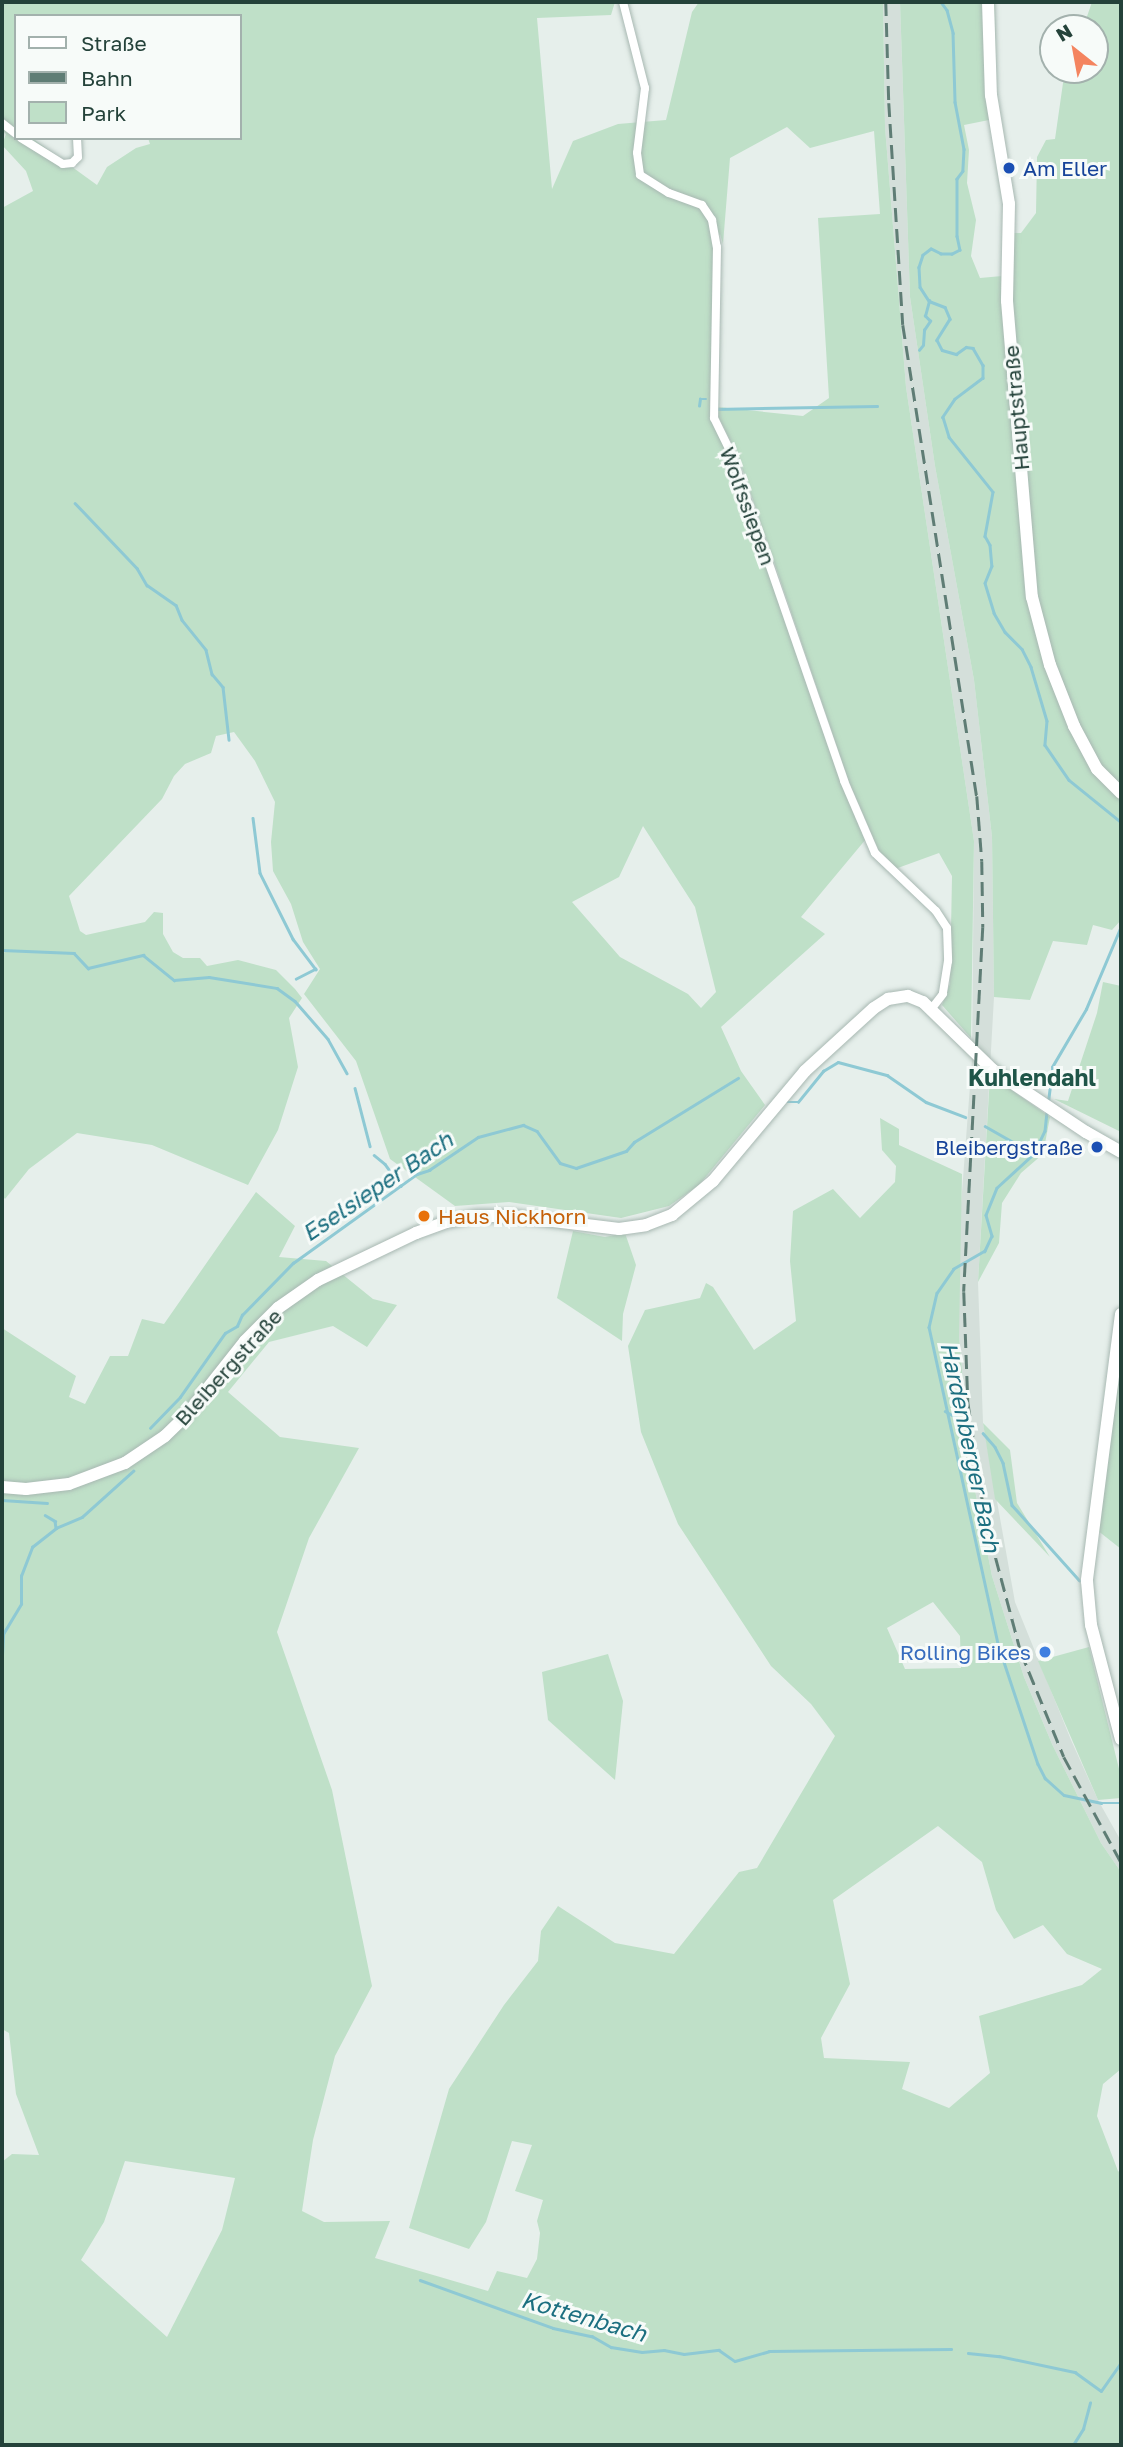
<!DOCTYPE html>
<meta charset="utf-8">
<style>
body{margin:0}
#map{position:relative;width:1123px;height:2447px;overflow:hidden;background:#e6efeb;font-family:"Golos Text",sans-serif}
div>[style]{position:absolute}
.built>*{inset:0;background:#d4dfda}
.green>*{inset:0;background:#bfe0c8}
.stream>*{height:2.5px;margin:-1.25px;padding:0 1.25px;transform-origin:1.25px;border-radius:1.25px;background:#8ec9d4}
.roads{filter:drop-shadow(0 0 2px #a8b8b2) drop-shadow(0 0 2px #a8b8b2)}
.street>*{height:8px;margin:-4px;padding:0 4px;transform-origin:4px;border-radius:4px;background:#fff}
.secondary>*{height:12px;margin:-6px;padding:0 6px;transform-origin:6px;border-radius:6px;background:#fff}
.rail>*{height:2.5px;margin-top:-1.25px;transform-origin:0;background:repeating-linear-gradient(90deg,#5f7d75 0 14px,transparent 0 21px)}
.dots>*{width:19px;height:19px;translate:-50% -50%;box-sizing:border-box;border:4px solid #f7fbf9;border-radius:50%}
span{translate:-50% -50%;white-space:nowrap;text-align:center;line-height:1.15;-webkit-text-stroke:6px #f7fbf9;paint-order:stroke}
.transit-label{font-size:21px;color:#164399}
.left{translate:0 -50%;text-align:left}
.right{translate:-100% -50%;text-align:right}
.street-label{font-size:21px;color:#24423a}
.food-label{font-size:21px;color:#c56008}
.shop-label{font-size:21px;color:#366cbe}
.neighbourhood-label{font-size:23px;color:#1f5548;font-weight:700}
.water-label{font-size:23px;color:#1c6f80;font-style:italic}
.frame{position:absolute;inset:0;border:4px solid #24423a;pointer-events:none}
.legend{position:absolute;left:14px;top:14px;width:228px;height:126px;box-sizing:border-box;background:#f7fbf9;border:2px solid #a3b1ad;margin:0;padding:9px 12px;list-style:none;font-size:21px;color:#24423a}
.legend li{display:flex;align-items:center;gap:14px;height:35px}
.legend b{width:35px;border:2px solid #a3b1ad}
.north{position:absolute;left:1039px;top:14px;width:70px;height:70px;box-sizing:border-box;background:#f7fbf9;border:2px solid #a3b1ad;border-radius:50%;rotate:329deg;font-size:19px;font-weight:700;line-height:28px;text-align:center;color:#24423a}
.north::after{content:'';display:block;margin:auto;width:24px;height:32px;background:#f4845f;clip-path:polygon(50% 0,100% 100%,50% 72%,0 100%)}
</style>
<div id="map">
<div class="built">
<i style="clip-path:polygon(883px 2px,900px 2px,910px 297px,935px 466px,974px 680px,992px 837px,994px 997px,978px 1282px,983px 1423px,1015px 1602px,1071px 1740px,1098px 1800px,1121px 1841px,1121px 1872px,1101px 1843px,1052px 1744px,1024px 1677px,992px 1576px,971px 1470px,959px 1336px,958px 1245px,972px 1059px,974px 841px,906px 387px,885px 127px)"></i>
</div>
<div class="green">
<i style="clip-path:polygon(evenodd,2px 2px,615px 2px,611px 15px,537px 18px,552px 189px,573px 141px,618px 124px,666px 120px,692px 12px,699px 2px,883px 2px,885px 127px,906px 387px,974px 841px,971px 1038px,942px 1005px,950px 984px,952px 876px,939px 853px,895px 869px,879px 851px,849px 782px,738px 456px,719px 418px,718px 407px,803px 416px,829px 398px,818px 218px,880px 214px,874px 131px,810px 148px,787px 127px,730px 158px,723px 244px,720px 234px,713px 244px,710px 415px,728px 453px,866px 839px,801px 917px,825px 934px,721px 1027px,741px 1071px,765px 1105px,699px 1185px,669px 1206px,621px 1218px,509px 1202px,455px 1206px,390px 1159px,356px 1061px,304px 994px,320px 969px,303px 942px,291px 904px,273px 871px,271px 842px,275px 802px,255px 761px,234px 732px,216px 736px,211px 753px,185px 764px,174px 776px,162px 799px,69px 896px,80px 931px,86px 935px,145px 922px,154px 912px,163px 913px,163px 934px,173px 952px,183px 958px,200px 958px,207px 966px,238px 960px,276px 970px,295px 989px,302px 998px,289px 1018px,298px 1067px,278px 1130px,248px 1185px,152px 1145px,77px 1133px,29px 1169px,5px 1199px,2px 1195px,2px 958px,5px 951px,2px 949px,2px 208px,33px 191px,26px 171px,2px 145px,6px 134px,2px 130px,2px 2px,16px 16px,240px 16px,240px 138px,148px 138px,150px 144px,136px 148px,107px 167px,97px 185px,32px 138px,16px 138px,16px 16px,2px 2px,643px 826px,695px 907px,716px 992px,701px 1008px,688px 994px,620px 957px,572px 902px,619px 877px,643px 826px)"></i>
<i style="clip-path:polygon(900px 2px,995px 2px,996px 93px,999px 118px,964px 125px,969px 150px,967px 183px,976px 220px,971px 256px,980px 278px,1002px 276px,1007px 233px,1021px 233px,1036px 213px,1037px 157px,1046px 140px,1055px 139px,1063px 83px,1070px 70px,1095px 70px,1095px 28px,1083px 28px,1092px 2px,1121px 2px,1121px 920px,1112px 930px,1093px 925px,1087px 945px,1053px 941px,1030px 1000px,994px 997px,992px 837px,974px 680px,935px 466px,910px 297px)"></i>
<i style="clip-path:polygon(1103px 982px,1121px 986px,1121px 1132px,1054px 1099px,1068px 1101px,1097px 1013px)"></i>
<i style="clip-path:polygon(990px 1075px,1050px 1117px,1043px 1154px,1021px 1173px,1002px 1203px,999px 1243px,978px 1282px)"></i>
<i style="clip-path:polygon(evenodd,880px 1118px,899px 1129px,899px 1145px,962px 1174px,959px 1336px,971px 1470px,992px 1576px,1024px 1677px,1052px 1744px,1101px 1843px,1121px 1872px,1121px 2069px,1103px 2084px,1097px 2116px,1118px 2171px,1121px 2173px,1121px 2445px,2px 2445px,2px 2162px,12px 2154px,39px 2155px,16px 2094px,9px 2033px,2px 2029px,2px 1328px,76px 1376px,69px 1397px,85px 1404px,110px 1356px,128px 1356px,142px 1319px,164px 1324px,256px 1192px,295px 1226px,279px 1257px,326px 1261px,373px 1299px,397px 1305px,367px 1347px,333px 1326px,269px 1342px,228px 1392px,280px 1437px,359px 1448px,309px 1538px,277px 1632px,332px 1790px,372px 1986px,335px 2056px,313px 2140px,302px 2211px,324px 2222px,390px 2221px,375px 2258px,488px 2291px,497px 2271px,527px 2278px,537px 2259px,540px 2233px,537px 2221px,543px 2200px,515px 2191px,532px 2145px,512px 2141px,486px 2222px,469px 2249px,409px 2228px,449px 2089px,504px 2005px,538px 1961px,541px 1931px,558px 1906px,615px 1943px,674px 1954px,739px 1872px,757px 1868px,835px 1736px,811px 1704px,771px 1666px,678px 1524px,641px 1432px,628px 1346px,645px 1310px,700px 1298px,706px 1283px,713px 1287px,754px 1350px,796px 1321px,790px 1261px,793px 1211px,833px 1189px,860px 1218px,895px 1182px,896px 1166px,882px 1150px,880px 1118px,933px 1602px,960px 1636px,961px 1668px,905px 1669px,887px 1628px,933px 1602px,880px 1118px,938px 1826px,982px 1862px,996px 1910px,1014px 1939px,1043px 1925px,1067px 1954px,1102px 1969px,1082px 1985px,979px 2016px,990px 2073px,949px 2108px,902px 2089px,910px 2062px,824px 2058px,821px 2038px,850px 1984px,833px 1900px,938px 1826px,880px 1118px,125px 2161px,235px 2178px,222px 2230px,167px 2337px,81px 2260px,104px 2222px,125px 2161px)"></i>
<i style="clip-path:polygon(573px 1231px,605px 1237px,625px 1233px,636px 1265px,623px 1314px,622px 1341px,557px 1298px)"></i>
<i style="clip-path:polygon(1121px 1345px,1121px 1549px,1097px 1530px)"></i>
<i style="clip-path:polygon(983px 1423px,1010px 1450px,1017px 1503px,1050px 1557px,995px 1499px)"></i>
<i style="clip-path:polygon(1089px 1647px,1121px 1777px,1121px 1798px,1098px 1800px,1038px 1661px)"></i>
<i style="clip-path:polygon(608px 1654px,623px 1701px,615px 1780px,548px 1720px,542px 1672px)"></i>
</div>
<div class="stream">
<i style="left:941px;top:2px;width:10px;rotate:53deg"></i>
<i style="left:947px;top:10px;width:24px;rotate:75deg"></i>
<i style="left:953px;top:33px;width:69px;rotate:88.3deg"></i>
<i style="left:955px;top:102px;width:48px;rotate:79.2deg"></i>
<i style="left:964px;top:149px;width:22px;rotate:93deg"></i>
<i style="left:963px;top:171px;width:10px;rotate:127deg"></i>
<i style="left:957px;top:179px;width:57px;rotate:90deg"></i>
<i style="left:957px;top:236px;width:14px;rotate:78deg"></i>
<i style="left:960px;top:250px;width:9px;rotate:153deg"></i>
<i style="left:952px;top:254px;width:11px;rotate:180deg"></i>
<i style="left:941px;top:254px;width:11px;rotate:-153deg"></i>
<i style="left:931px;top:249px;width:10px;rotate:143deg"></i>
<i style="left:923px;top:255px;width:13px;rotate:108deg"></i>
<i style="left:919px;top:267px;width:20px;rotate:87deg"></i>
<i style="left:920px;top:287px;width:17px;rotate:57deg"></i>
<i style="left:929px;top:301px;width:17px;rotate:21deg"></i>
<i style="left:945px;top:307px;width:13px;rotate:67deg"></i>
<i style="left:950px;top:319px;width:25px;rotate:122deg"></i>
<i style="left:937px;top:340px;width:11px;rotate:63deg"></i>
<i style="left:942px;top:350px;width:15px;rotate:16deg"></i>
<i style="left:956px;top:354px;width:12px;rotate:-35deg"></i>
<i style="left:966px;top:347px;width:7px;rotate:8deg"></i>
<i style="left:973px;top:348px;width:20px;rotate:60deg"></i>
<i style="left:983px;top:365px;width:13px;rotate:90deg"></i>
<i style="left:983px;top:378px;width:35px;rotate:143deg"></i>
<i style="left:955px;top:399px;width:22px;rotate:124deg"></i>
<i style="left:943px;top:417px;width:21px;rotate:73deg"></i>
<i style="left:949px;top:437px;width:70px;rotate:51.3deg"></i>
<i style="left:993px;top:492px;width:45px;rotate:100.3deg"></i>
<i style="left:985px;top:536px;width:10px;rotate:61deg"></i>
<i style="left:990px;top:545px;width:21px;rotate:85deg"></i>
<i style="left:992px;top:566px;width:18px;rotate:112deg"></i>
<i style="left:985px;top:583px;width:31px;rotate:73deg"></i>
<i style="left:994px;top:613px;width:22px;rotate:60deg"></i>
<i style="left:1005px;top:632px;width:24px;rotate:45deg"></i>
<i style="left:1022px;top:649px;width:20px;rotate:63deg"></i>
<i style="left:1031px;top:667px;width:56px;rotate:73.5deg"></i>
<i style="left:1047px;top:721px;width:24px;rotate:95deg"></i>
<i style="left:1045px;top:745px;width:42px;rotate:55.6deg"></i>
<i style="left:1069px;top:780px;width:67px;rotate:38.9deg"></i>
<i style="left:919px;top:350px;width:6px;rotate:-51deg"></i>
<i style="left:923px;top:345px;width:15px;rotate:-86deg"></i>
<i style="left:924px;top:330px;width:11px;rotate:-56deg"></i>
<i style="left:930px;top:321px;width:7px;rotate:-135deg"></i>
<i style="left:925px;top:316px;width:16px;rotate:-75deg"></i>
<i style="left:699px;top:406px;width:7px;rotate:-82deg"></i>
<i style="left:700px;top:399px;width:6px"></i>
<i style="left:716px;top:409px;width:161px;rotate:-1.1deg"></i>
<i style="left:75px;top:503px;width:90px;rotate:46.4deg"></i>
<i style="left:137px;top:568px;width:20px;rotate:60deg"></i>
<i style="left:147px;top:585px;width:35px;rotate:35deg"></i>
<i style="left:176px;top:605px;width:16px;rotate:68deg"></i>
<i style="left:182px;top:620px;width:38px;rotate:51deg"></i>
<i style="left:206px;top:650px;width:25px;rotate:76deg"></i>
<i style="left:212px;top:674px;width:17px;rotate:50deg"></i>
<i style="left:223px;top:687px;width:53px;rotate:83.5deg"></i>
<i style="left:253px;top:818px;width:55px;rotate:82.7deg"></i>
<i style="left:260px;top:873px;width:74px;rotate:63.4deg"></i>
<i style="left:293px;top:939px;width:38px;rotate:53deg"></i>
<i style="left:316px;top:969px;width:22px;rotate:153deg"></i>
<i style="left:2px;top:950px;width:72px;rotate:2.4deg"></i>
<i style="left:74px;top:953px;width:21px;rotate:47deg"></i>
<i style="left:88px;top:968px;width:57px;rotate:-13.3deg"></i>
<i style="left:143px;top:955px;width:40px;rotate:39deg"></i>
<i style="left:174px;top:980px;width:35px;rotate:-5deg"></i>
<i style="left:209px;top:977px;width:69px;rotate:9.2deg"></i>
<i style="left:277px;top:988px;width:22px;rotate:36deg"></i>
<i style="left:295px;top:1001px;width:50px;rotate:49deg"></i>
<i style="left:328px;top:1039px;width:39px;rotate:61deg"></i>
<i style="left:355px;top:1088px;width:60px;rotate:75.5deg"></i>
<i style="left:786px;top:1102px;width:12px"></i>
<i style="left:798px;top:1102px;width:40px;rotate:-51deg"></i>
<i style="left:823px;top:1071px;width:17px;rotate:-31deg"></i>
<i style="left:838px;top:1062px;width:51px;rotate:14.9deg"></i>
<i style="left:887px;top:1075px;width:47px;rotate:34.7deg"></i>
<i style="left:926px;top:1102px;width:42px;rotate:21deg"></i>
<i style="left:1048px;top:1102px;width:35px;rotate:-83deg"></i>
<i style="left:1052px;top:1067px;width:67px;rotate:-59.6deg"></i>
<i style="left:1086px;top:1009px;width:90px;rotate:-67.1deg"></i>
<i style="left:1047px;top:1112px;width:19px;rotate:96deg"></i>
<i style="left:1045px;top:1131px;width:25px;rotate:116deg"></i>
<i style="left:1034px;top:1154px;width:50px;rotate:137.4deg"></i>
<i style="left:997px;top:1188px;width:29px;rotate:112deg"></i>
<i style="left:986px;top:1215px;width:22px;rotate:74deg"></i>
<i style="left:992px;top:1236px;width:17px;rotate:115deg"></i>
<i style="left:985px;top:1251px;width:36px;rotate:150deg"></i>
<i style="left:954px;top:1269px;width:29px;rotate:125deg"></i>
<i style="left:937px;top:1293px;width:35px;rotate:103deg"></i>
<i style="left:929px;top:1327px;width:328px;rotate:77.7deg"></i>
<i style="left:999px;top:1647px;width:123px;rotate:71.6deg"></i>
<i style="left:1038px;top:1764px;width:16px;rotate:63deg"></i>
<i style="left:1045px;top:1778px;width:25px;rotate:42deg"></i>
<i style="left:1064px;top:1795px;width:38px;rotate:12deg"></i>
<i style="left:1101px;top:1803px;width:20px"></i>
<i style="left:985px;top:1126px;width:56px;rotate:29.7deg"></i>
<i style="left:374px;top:1155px;width:14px;rotate:39deg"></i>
<i style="left:385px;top:1164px;width:27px;rotate:54deg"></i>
<i style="left:945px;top:1411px;width:21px;rotate:29deg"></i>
<i style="left:150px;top:1428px;width:43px;rotate:-45.9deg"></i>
<i style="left:180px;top:1397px;width:78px;rotate:-54.9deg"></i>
<i style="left:225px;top:1333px;width:14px;rotate:-30deg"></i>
<i style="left:237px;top:1326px;width:12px;rotate:-66deg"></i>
<i style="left:242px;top:1315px;width:73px;rotate:-45.6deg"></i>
<i style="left:293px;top:1263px;width:153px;rotate:-35.7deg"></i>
<i style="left:417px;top:1174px;width:13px;rotate:-18deg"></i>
<i style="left:429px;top:1170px;width:59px;rotate:-34deg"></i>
<i style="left:478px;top:1137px;width:47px;rotate:-14.9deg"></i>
<i style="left:523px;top:1125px;width:15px;rotate:23deg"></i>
<i style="left:537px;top:1131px;width:39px;rotate:54deg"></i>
<i style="left:560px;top:1163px;width:17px;rotate:17deg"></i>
<i style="left:576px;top:1168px;width:53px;rotate:-18.8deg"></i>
<i style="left:626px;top:1151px;width:12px;rotate:-48deg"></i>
<i style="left:634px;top:1142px;width:122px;rotate:-31.6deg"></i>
<i style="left:983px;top:1433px;width:18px;rotate:49deg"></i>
<i style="left:995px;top:1447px;width:18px;rotate:63deg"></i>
<i style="left:1003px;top:1463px;width:43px;rotate:77.9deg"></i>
<i style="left:1012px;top:1505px;width:101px;rotate:48.2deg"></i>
<i style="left:2px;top:1500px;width:45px;rotate:3.8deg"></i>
<i style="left:45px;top:1515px;width:12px;rotate:31deg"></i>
<i style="left:55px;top:1521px;width:7px;rotate:82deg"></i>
<i style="left:2px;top:1655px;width:21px;rotate:-87deg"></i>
<i style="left:3px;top:1634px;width:35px;rotate:-59deg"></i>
<i style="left:21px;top:1604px;width:28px;rotate:-90deg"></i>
<i style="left:21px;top:1576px;width:31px;rotate:-69deg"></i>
<i style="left:32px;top:1547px;width:31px;rotate:-38deg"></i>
<i style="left:56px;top:1528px;width:28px;rotate:-23deg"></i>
<i style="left:82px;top:1517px;width:69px;rotate:-42deg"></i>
<i style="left:420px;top:2280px;width:141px;rotate:19.8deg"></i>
<i style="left:553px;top:2328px;width:40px;rotate:12deg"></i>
<i style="left:592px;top:2336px;width:22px;rotate:30deg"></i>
<i style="left:611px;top:2347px;width:31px;rotate:9deg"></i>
<i style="left:642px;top:2352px;width:22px;rotate:-5deg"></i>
<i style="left:664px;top:2350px;width:20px;rotate:11deg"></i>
<i style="left:684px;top:2354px;width:35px;rotate:-7deg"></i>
<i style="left:719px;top:2350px;width:19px;rotate:35deg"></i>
<i style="left:735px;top:2361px;width:35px;rotate:-16deg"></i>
<i style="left:769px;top:2351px;width:182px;rotate:-0.6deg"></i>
<i style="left:968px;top:2353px;width:31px;rotate:6deg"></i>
<i style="left:999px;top:2356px;width:78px;rotate:11.9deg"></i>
<i style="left:1075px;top:2372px;width:32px;rotate:36deg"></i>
<i style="left:1101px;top:2391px;width:35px;rotate:-55deg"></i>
<i style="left:1073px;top:2445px;width:19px;rotate:-58deg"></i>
<i style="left:1083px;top:2429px;width:27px;rotate:-75deg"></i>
</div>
<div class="roads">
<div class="street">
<i style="left:623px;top:2px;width:89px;rotate:75.7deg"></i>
<i style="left:645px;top:88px;width:65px;rotate:97deg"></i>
<i style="left:637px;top:153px;width:22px;rotate:82deg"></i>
<i style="left:640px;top:175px;width:34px;rotate:32deg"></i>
<i style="left:669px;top:193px;width:35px;rotate:20deg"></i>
<i style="left:702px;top:205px;width:18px;rotate:56deg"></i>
<i style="left:712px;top:220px;width:27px;rotate:80deg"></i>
<i style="left:717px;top:247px;width:171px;rotate:91deg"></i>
<i style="left:714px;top:418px;width:37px;rotate:64deg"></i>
<i style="left:730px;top:451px;width:349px;rotate:70.9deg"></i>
<i style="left:844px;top:781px;width:78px;rotate:66.7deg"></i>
<i style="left:875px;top:853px;width:84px;rotate:43.6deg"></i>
<i style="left:936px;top:911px;width:20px;rotate:57deg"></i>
<i style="left:947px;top:928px;width:33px;rotate:88deg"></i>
<i style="left:948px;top:961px;width:33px;rotate:99deg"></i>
<i style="left:943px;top:994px;width:18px;rotate:128deg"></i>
<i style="left:2px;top:123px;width:18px;rotate:38deg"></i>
<i style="left:21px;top:138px;width:49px;rotate:31.8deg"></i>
<i style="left:63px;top:164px;width:9px;rotate:-6deg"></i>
<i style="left:72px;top:163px;width:8px;rotate:-45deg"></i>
<i style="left:78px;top:157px;width:19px;rotate:-93deg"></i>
</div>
<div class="secondary">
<i style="left:988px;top:2px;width:93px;rotate:88.2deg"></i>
<i style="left:991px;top:95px;width:110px;rotate:80.6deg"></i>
<i style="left:1009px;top:204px;width:97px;rotate:91.2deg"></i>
<i style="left:1007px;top:301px;width:297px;rotate:85.2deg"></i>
<i style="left:1032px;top:597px;width:70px;rotate:75.2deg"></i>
<i style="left:1050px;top:665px;width:66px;rotate:68.5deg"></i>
<i style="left:1074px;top:726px;width:49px;rotate:61.9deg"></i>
<i style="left:1097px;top:769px;width:34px;rotate:45deg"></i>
<i style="left:1121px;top:1314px;width:269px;rotate:97.3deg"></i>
<i style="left:1087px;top:1581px;width:44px;rotate:84.8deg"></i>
<i style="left:1091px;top:1625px;width:118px;rotate:75.3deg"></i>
<i style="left:2px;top:1487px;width:24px;rotate:5deg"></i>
<i style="left:26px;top:1489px;width:43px;rotate:-6.6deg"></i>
<i style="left:69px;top:1484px;width:60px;rotate:-20.6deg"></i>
<i style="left:125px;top:1463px;width:48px;rotate:-34deg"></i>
<i style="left:165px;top:1436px;width:28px;rotate:-44deg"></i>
<i style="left:185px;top:1417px;width:97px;rotate:-51.7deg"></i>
<i style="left:245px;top:1341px;width:47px;rotate:-45deg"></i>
<i style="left:278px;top:1308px;width:49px;rotate:-35deg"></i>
<i style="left:318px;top:1280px;width:109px;rotate:-25.6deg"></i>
<i style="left:416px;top:1233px;width:32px;rotate:-20deg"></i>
<i style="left:446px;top:1222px;width:32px;rotate:-11deg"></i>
<i style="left:477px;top:1216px;width:35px"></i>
<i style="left:512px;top:1216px;width:108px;rotate:6.9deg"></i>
<i style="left:619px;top:1229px;width:27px;rotate:-8deg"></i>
<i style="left:646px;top:1225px;width:28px;rotate:-21deg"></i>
<i style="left:672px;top:1215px;width:53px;rotate:-39.7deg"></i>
<i style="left:713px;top:1181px;width:143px;rotate:-50.1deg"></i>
<i style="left:805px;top:1071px;width:93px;rotate:-42.4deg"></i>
<i style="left:874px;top:1008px;width:17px;rotate:-33deg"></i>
<i style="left:888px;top:999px;width:20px;rotate:-9deg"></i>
<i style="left:908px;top:996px;width:16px;rotate:22deg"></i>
<i style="left:923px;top:1002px;width:98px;rotate:44.2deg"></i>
<i style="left:993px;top:1070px;width:112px;rotate:33.7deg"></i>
<i style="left:1086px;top:1132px;width:40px;rotate:29.7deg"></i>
</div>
</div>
<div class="rail">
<i style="left:886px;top:2px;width:101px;rotate:88.3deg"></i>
<i style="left:889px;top:103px;width:222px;rotate:86.4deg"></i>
<i style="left:903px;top:325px;width:477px;rotate:81.1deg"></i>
<i style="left:977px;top:796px;width:65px;rotate:85.6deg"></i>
<i style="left:982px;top:861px;width:66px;rotate:89.1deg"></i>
<i style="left:983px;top:927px;width:365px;rotate:93deg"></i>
<i style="left:964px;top:1292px;width:110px;rotate:87.9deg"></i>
<i style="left:968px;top:1402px;width:116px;rotate:81.6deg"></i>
<i style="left:985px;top:1517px;width:140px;rotate:75.1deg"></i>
<i style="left:1021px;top:1652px;width:113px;rotate:67.7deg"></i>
<i style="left:1064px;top:1757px;width:119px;rotate:61.5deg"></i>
</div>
<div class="dots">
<i style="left:1009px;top:168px;background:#1a4fb4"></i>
<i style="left:1097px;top:1147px;background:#1a4fb4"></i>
<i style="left:424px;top:1216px;background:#e8710a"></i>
<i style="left:1045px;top:1652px;background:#3f7fe0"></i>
</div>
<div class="transit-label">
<span class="left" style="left:1023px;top:168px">Am Eller</span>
<span class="right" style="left:1083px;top:1147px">Bleibergstraße</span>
</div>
<div class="street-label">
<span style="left:1016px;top:408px;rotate:-95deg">Hauptstraße</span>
<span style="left:748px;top:506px;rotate:70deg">Wolfssiepen</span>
<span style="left:228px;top:1367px;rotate:-48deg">Bleibergstraße</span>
</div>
<div class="food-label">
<span class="left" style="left:438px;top:1216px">Haus Nickhorn</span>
</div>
<div class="shop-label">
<span class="right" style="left:1031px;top:1652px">Rolling Bikes</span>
</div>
<div class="neighbourhood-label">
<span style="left:1032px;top:1077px">Kuhlendahl</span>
</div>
<div class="water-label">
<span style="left:377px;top:1186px;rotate:-34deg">Eselsieper Bach</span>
<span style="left:971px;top:1447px;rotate:78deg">Hardenberger Bach</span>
<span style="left:584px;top:2316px;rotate:16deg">Kottenbach</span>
</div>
<div class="frame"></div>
<ul class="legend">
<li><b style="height:9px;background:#fff"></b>Straße</li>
<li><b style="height:9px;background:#5f7d75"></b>Bahn</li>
<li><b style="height:19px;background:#bfe0c8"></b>Park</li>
</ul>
<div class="north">N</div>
</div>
